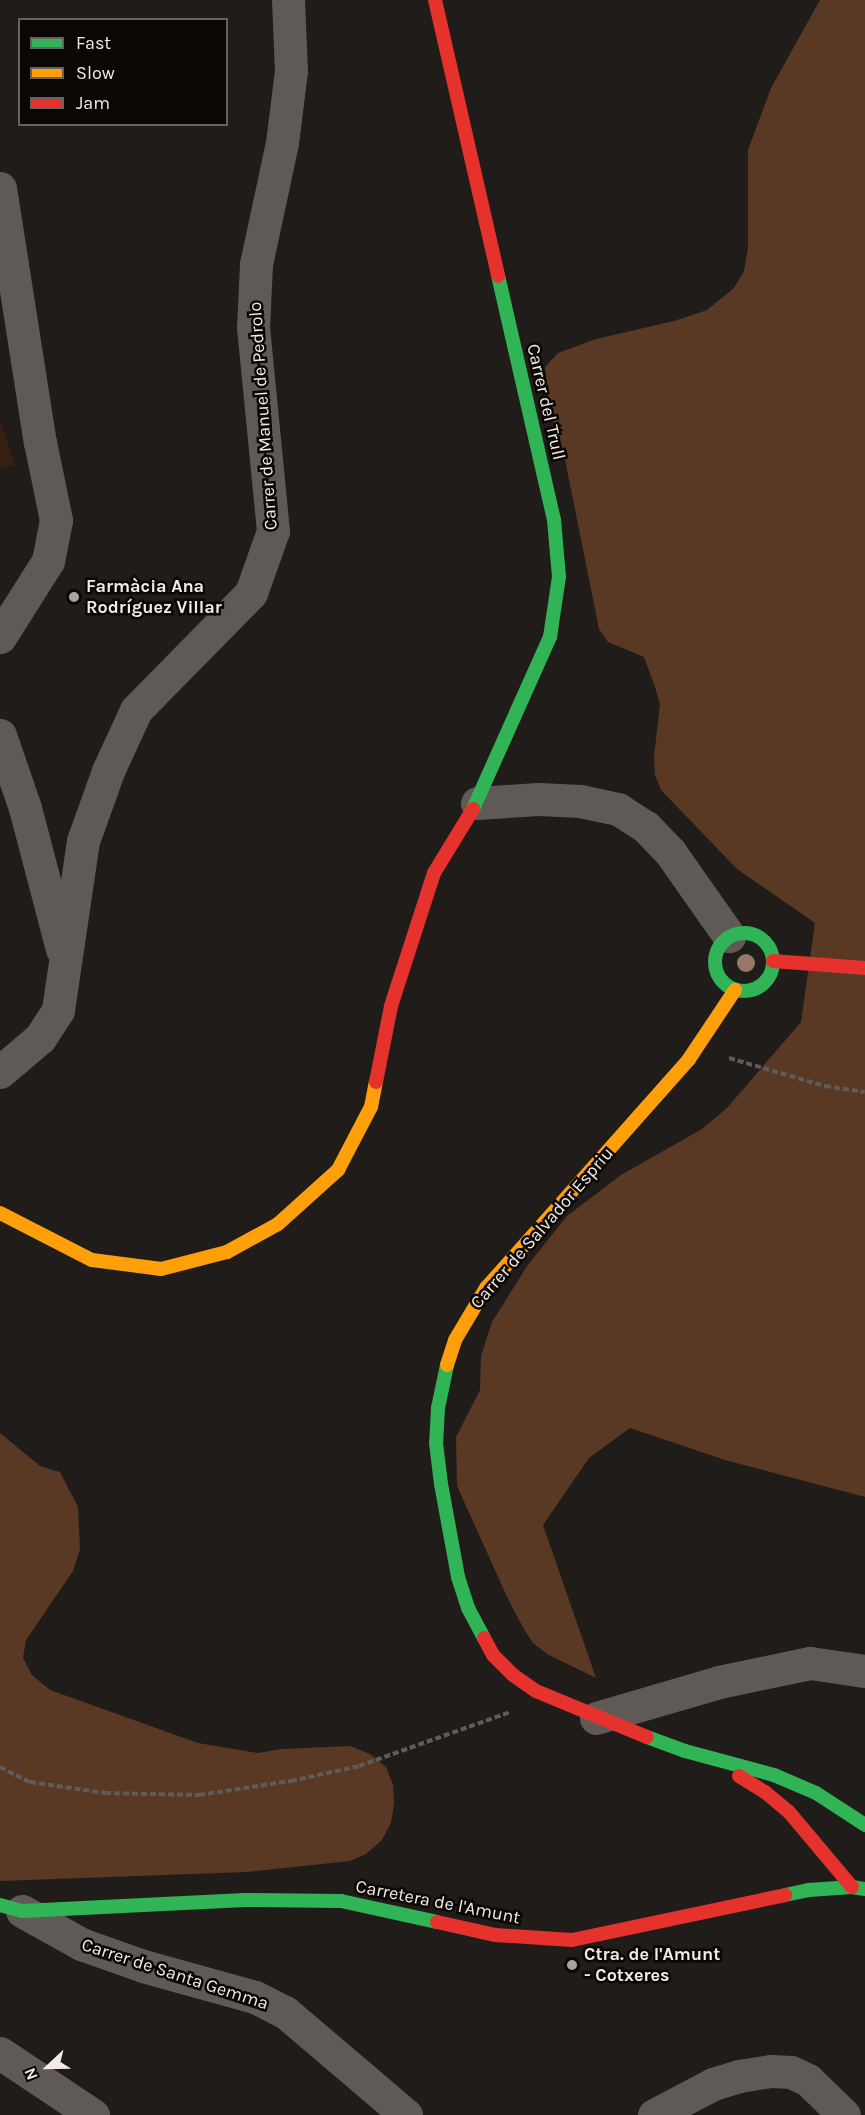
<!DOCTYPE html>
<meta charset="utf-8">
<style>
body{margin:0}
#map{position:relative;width:865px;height:2115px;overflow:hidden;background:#201c1a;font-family:Karla,sans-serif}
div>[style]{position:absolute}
.green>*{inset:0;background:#361f11}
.forest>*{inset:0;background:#593824}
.path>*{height:4px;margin-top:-2px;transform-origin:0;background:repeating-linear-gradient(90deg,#605b58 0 6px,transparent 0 9px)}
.street>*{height:33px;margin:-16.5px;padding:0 16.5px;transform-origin:16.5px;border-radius:16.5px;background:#605a56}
.fast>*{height:14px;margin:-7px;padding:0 7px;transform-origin:7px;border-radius:7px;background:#30b455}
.fast>.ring{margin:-7px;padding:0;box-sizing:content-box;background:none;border:14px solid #30b455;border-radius:50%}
.slow>*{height:14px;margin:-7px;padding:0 7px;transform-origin:7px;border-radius:7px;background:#ff9f0a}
.jam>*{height:14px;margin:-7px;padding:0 7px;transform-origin:7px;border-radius:7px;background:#e5322d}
.trees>*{width:18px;height:18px;margin:-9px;border-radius:50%;background:#987866}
.dots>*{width:16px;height:16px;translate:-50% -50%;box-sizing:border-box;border:3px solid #0b0705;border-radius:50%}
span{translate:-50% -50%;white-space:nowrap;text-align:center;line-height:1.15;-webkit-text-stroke:5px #0b0705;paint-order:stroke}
.street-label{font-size:18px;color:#f2ebe7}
.poi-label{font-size:18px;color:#f2ebe7;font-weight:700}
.left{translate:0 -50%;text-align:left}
.legend{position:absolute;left:18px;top:18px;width:210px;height:108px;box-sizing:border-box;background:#0b0705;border:2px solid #67625f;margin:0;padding:8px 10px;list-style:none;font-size:18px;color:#f2ebe7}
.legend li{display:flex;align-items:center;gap:12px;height:30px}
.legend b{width:30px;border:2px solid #67625f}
.north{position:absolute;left:18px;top:2037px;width:60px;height:60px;-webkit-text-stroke:4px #0b0705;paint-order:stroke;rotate:248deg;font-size:16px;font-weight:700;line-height:24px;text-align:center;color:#f2ebe7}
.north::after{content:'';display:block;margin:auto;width:21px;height:27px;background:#f2ebe7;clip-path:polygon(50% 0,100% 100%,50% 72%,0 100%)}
</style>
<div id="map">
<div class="green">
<i style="clip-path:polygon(0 420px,15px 465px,0 470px)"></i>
</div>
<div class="forest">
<i style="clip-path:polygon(820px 0,865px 0,865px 1497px,725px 1460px,630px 1428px,589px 1458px,543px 1525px,596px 1678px,547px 1654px,533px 1643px,524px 1629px,509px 1601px,457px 1486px,456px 1437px,480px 1390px,481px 1356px,492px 1322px,527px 1266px,567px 1216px,621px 1175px,702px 1129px,727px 1108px,801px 1022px,815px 923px,737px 869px,661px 790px,655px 775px,654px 757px,660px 704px,655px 687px,644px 657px,608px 642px,599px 629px,563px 450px,550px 416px,545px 367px,558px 353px,596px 339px,674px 321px,707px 310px,734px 288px,744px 271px,748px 248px,748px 150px,771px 88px)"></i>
<i style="clip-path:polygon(0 1433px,40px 1466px,60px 1472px,78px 1507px,80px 1549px,73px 1571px,26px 1640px,23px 1658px,32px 1675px,50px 1690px,198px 1743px,258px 1753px,282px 1749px,350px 1746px,370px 1754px,386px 1767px,393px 1785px,394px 1803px,391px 1823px,382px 1840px,366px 1854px,350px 1861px,247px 1872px,0 1881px)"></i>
</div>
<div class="path">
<i style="left:729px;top:1058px;width:100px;rotate:16.3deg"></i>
<i style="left:825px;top:1086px;width:40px;rotate:8.5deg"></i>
<i style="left:0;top:1767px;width:34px;rotate:27deg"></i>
<i style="left:30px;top:1782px;width:76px;rotate:8.3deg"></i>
<i style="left:105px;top:1793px;width:94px;rotate:1.2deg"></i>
<i style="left:199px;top:1795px;width:93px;rotate:-8.7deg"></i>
<i style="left:291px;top:1781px;width:70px;rotate:-12.4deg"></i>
<i style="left:359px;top:1766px;width:161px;rotate:-19.6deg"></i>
</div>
<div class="street">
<i style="left:0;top:188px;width:257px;rotate:81.1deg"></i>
<i style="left:40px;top:442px;width:80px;rotate:78.4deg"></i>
<i style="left:56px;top:520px;width:42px;rotate:101deg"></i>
<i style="left:48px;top:561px;width:90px;rotate:122.3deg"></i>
<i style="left:0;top:735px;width:77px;rotate:71.1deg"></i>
<i style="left:25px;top:808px;width:146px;rotate:75.3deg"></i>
<i style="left:477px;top:803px;width:61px;rotate:-3.8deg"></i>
<i style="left:538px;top:799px;width:42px;rotate:2.7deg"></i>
<i style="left:580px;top:801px;width:39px;rotate:12deg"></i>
<i style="left:618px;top:809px;width:33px;rotate:33deg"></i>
<i style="left:646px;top:827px;width:35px;rotate:46deg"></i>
<i style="left:670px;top:852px;width:103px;rotate:54.9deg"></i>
<i style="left:0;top:1072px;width:52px;rotate:-40.4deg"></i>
<i style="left:40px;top:1038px;width:33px;rotate:-57deg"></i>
<i style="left:58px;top:1010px;width:171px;rotate:-81.6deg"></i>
<i style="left:83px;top:841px;width:74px;rotate:-70.3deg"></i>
<i style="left:108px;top:771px;width:67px;rotate:-65.3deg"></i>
<i style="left:136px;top:710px;width:164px;rotate:-45.5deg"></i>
<i style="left:251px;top:593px;width:66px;rotate:-70.5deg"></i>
<i style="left:273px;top:531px;width:204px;rotate:-95.6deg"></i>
<i style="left:253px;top:328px;width:64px;rotate:-87.3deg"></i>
<i style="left:256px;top:264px;width:124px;rotate:-77.9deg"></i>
<i style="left:282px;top:143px;width:73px;rotate:-82.9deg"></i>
<i style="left:291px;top:71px;width:71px;rotate:-92.4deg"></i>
<i style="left:596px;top:1718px;width:128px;rotate:-16.3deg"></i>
<i style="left:719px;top:1682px;width:93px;rotate:-11.8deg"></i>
<i style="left:810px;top:1663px;width:56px;rotate:8.3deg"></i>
<i style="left:22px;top:1911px;width:68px;rotate:29.2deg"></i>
<i style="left:81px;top:1944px;width:66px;rotate:19.5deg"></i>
<i style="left:143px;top:1966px;width:116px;rotate:15.5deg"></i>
<i style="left:255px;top:1997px;width:34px;rotate:27deg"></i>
<i style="left:285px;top:2012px;width:159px;rotate:40.4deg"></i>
<i style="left:0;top:2053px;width:112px;rotate:33.7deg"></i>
<i style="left:654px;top:2115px;width:67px;rotate:-27.7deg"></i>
<i style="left:713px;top:2084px;width:27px;rotate:-17deg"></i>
<i style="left:739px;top:2076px;width:32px;rotate:-9deg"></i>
<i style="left:771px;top:2071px;width:20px;rotate:3deg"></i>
<i style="left:791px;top:2072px;width:19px;rotate:25deg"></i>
<i style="left:808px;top:2080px;width:50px;rotate:44.2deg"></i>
</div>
<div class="fast">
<i style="left:473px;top:809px;width:188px;rotate:-65.9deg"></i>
<i style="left:550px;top:637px;width:61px;rotate:-81.5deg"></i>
<i style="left:559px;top:577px;width:57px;rotate:-95deg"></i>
<i style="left:554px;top:520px;width:250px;rotate:-102.9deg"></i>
<i class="ring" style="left:715px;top:933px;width:44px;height:44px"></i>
<i style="left:447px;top:1365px;width:44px;rotate:101.8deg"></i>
<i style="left:438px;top:1408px;width:35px;rotate:93deg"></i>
<i style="left:436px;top:1443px;width:41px;rotate:83deg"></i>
<i style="left:441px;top:1484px;width:95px;rotate:79.6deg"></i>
<i style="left:458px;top:1577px;width:33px;rotate:72deg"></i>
<i style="left:468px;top:1608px;width:34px;rotate:62deg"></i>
<i style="left:647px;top:1737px;width:40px;rotate:20.2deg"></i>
<i style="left:685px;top:1751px;width:92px;rotate:15.1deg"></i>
<i style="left:774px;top:1775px;width:46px;rotate:23.2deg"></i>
<i style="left:816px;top:1793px;width:59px;rotate:33.1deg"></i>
<i style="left:785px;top:1895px;width:25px;rotate:-12deg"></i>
<i style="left:809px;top:1890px;width:43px;rotate:-4deg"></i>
<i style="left:852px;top:1887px;width:13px;rotate:9deg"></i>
<i style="left:0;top:1905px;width:23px;rotate:15deg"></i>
<i style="left:22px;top:1911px;width:223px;rotate:-2.8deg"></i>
<i style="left:245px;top:1900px;width:96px;rotate:0.6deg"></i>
<i style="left:341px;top:1901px;width:98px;rotate:12.3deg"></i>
</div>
<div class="slow">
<i style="left:0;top:1213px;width:103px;rotate:27.1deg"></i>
<i style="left:92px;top:1260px;width:70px;rotate:7.4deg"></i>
<i style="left:161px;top:1269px;width:68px;rotate:-14.4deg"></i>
<i style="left:227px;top:1252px;width:58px;rotate:-28.8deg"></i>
<i style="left:278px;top:1224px;width:81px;rotate:-42deg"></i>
<i style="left:338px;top:1170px;width:71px;rotate:-62.4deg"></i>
<i style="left:371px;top:1107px;width:25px;rotate:-79deg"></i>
<i style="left:447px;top:1365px;width:26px;rotate:-72deg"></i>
<i style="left:455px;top:1340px;width:61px;rotate:-59.2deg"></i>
<i style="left:486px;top:1288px;width:306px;rotate:-48.4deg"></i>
<i style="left:689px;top:1059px;width:83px;rotate:-56.3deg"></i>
</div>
<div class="jam">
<i style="left:435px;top:0;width:283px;rotate:77.1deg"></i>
<i style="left:773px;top:961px;width:92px;rotate:4.4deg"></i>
<i style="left:376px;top:1082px;width:77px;rotate:-78.8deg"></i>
<i style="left:391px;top:1006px;width:140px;rotate:-72.1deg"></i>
<i style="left:434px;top:873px;width:75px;rotate:-58.6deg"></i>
<i style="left:484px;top:1638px;width:19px;rotate:62deg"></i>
<i style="left:493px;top:1655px;width:28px;rotate:45deg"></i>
<i style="left:513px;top:1675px;width:28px;rotate:35deg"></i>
<i style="left:536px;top:1691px;width:120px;rotate:22.5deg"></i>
<i style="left:739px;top:1776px;width:31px;rotate:32deg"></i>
<i style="left:765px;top:1792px;width:31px;rotate:40deg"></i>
<i style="left:789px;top:1812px;width:98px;rotate:50deg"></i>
<i style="left:437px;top:1922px;width:59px;rotate:12.6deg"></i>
<i style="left:495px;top:1935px;width:77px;rotate:3.7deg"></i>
<i style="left:572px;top:1940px;width:218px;rotate:-11.9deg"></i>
</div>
<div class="trees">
<i style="left:746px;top:963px"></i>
</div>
<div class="dots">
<i style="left:74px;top:597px;background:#a8a39f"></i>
<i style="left:572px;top:1965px;background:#a8a39f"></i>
</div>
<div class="street-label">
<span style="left:546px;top:402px;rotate:77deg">Carrer del Trull</span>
<span style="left:263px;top:416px;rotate:-94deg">Carrer de Manuel de Pedrolo</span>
<span style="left:542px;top:1228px;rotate:-49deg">Carrer de Salvador Espriu</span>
<span style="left:438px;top:1902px;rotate:11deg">Carretera de l'Amunt</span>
<span style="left:175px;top:1974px;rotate:18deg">Carrer de Santa Gemma</span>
</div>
<div class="poi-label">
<span class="left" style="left:86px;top:597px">Farmàcia Ana<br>Rodríguez Villar</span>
<span class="left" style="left:584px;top:1965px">Ctra. de l'Amunt<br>- Cotxeres</span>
</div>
<ul class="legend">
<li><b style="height:8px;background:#30b455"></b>Fast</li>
<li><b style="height:8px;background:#ff9f0a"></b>Slow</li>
<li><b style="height:8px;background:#e5322d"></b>Jam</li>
</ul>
<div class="north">N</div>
</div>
